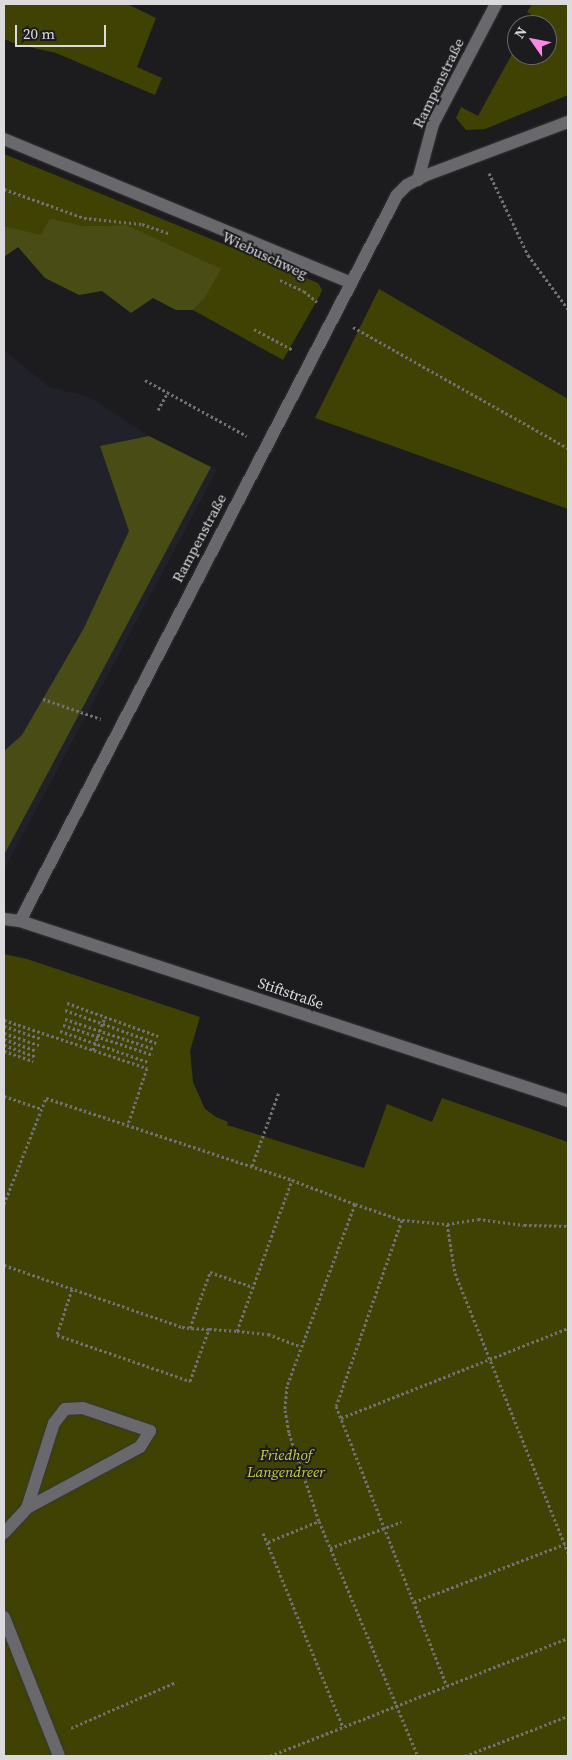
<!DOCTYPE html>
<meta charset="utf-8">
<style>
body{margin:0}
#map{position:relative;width:572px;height:1760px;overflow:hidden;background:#1c1c1f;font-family:"Source Serif 4",serif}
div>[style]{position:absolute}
.built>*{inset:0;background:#21212a}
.green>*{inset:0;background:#404204}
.forest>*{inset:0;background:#4a4c15}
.path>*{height:3px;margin-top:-1.5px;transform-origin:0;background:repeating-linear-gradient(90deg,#717174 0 2.5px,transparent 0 5px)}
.roads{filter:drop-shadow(0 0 1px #363638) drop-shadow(0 0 1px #363638)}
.minor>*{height:12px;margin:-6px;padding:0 6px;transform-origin:6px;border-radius:6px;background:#69696d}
span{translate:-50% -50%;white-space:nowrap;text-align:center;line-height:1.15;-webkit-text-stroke:4px #1c1c1f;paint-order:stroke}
.street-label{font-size:15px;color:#dbdbde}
.park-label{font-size:15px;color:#c8ce45;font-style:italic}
.frame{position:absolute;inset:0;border:5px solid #dbdbde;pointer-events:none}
.north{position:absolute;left:507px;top:15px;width:50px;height:50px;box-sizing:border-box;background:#1c1c1f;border:1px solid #68686b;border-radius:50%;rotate:303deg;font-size:14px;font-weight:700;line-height:20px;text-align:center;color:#dbdbde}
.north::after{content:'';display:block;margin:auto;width:18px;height:22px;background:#fb87e6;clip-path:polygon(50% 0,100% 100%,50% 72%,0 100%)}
.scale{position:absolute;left:15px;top:25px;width:91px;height:22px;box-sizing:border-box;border:2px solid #dbdbde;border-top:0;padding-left:6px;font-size:15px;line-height:18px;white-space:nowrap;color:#dbdbde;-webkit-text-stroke:4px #1c1c1f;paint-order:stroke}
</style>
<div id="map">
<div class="built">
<i style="clip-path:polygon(4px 350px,49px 387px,89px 397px,149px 436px,217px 470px,5px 868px)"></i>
</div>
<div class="green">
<i style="clip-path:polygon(4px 4px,127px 4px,156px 18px,137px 67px,162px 78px,155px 95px,56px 53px,16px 44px,4px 39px)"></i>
<i style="clip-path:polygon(532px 4px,568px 4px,568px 95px,485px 129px,466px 130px,456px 118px,461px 107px,478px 116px,517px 45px,517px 55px,547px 55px,547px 25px,528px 25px,533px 16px,527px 12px)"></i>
<i style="clip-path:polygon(4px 154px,318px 283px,322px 290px,320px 295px,283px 360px,193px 310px,204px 299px,126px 225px,83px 226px,50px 218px,42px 236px,4px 226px)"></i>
<i style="clip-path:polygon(379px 289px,568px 399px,568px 509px,315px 418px)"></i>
<i style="clip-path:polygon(4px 954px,27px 959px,200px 1017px,190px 1051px,193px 1082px,205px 1109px,216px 1117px,228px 1122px,227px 1125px,364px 1168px,387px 1104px,432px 1122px,442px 1098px,568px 1142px,568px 1756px,4px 1756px)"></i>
</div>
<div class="forest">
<i style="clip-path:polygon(50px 218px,83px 226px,126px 225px,221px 269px,204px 299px,193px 310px,176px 310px,153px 298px,131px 313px,102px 291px,79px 295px,45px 278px,18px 247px,4px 257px,4px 226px,41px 235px)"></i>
<i style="clip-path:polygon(149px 436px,211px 467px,4px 855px,4px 751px,22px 735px,84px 628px,129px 531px,100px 446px)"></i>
</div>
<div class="path">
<i style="left:489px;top:173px;width:91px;rotate:64.6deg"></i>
<i style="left:528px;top:255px;width:67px;rotate:53.5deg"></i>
<i style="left:4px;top:189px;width:85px;rotate:19.9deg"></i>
<i style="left:84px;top:218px;width:58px;rotate:5.9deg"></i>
<i style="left:142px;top:224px;width:28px;rotate:19deg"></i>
<i style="left:280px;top:280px;width:26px;rotate:25deg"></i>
<i style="left:304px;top:291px;width:17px;rotate:40deg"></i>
<i style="left:353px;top:327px;width:247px;rotate:29.4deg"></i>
<i style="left:254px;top:329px;width:44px;rotate:28.3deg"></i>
<i style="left:145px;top:380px;width:116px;rotate:28.8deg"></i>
<i style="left:158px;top:410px;width:21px;rotate:-61deg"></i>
<i style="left:43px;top:699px;width:61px;rotate:19deg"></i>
<i style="left:67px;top:1003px;width:97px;rotate:19.9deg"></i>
<i style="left:65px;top:1010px;width:97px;rotate:19.9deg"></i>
<i style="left:65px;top:1019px;width:94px;rotate:18.6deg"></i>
<i style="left:4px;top:1020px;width:151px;rotate:18.6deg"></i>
<i style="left:147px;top:1068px;width:59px;rotate:108.7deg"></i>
<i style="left:63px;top:1025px;width:95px;rotate:18.4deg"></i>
<i style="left:4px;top:1026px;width:39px;rotate:19deg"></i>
<i style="left:60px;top:1031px;width:93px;rotate:19.4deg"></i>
<i style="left:4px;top:1033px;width:37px;rotate:19deg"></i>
<i style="left:4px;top:1039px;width:35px;rotate:20deg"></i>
<i style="left:4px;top:1045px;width:33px;rotate:20deg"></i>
<i style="left:93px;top:1050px;width:35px;rotate:-70deg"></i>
<i style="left:4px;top:1051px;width:31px;rotate:19deg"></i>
<i style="left:4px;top:1096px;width:39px;rotate:19deg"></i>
<i style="left:252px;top:1166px;width:79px;rotate:-70deg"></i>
<i style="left:4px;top:1204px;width:114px;rotate:-68.4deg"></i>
<i style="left:46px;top:1098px;width:259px;rotate:18.4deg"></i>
<i style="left:292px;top:1180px;width:67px;rotate:20.9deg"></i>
<i style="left:355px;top:1204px;width:194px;rotate:110.5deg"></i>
<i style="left:287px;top:1386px;width:24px;rotate:95deg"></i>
<i style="left:285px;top:1410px;width:23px;rotate:80deg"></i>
<i style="left:289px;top:1433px;width:93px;rotate:71.2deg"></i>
<i style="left:319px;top:1521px;width:255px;rotate:67.2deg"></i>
<i style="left:355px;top:1204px;width:50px;rotate:18.8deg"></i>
<i style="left:402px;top:1220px;width:45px;rotate:5.1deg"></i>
<i style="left:447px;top:1224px;width:31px;rotate:-9deg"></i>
<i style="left:478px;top:1219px;width:46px;rotate:7.4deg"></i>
<i style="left:524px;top:1225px;width:44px;rotate:1.3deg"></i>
<i style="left:402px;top:1220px;width:197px;rotate:109.5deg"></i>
<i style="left:336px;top:1406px;width:301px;rotate:68.4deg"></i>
<i style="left:447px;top:1224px;width:50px;rotate:80.7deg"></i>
<i style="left:455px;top:1273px;width:302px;rotate:68deg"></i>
<i style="left:4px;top:1265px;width:188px;rotate:19.2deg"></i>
<i style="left:182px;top:1327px;width:8px;rotate:7deg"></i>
<i style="left:72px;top:1289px;width:48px;rotate:108.1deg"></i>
<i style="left:57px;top:1335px;width:141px;rotate:19.1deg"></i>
<i style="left:190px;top:1381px;width:55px;rotate:-69.9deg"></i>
<i style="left:209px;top:1329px;width:28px;rotate:4deg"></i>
<i style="left:237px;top:1331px;width:161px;rotate:-70deg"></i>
<i style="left:209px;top:1329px;width:19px;rotate:-177deg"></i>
<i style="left:190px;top:1328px;width:59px;rotate:-70.3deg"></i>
<i style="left:210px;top:1272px;width:46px;rotate:19.2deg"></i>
<i style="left:237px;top:1331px;width:31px;rotate:6deg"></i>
<i style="left:268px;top:1334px;width:34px;rotate:21deg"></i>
<i style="left:341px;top:1418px;width:244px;rotate:-21.6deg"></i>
<i style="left:263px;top:1533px;width:210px;rotate:67.6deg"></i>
<i style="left:268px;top:1542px;width:55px;rotate:-22.4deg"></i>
<i style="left:330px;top:1548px;width:76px;rotate:-20.1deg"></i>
<i style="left:414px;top:1602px;width:162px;rotate:-21deg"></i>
<i style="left:71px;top:1728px;width:115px;rotate:-23.7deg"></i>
<i style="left:270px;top:1756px;width:321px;rotate:-21.6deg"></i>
<i style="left:465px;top:1756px;width:110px;rotate:-21.2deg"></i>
</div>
<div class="roads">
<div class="minor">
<i style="left:4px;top:139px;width:376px;rotate:22.5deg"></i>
<i style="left:418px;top:180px;width:58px;rotate:-75deg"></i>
<i style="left:433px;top:124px;width:136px;rotate:-62.3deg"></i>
<i style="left:4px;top:919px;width:16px;rotate:7deg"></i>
<i style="left:20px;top:921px;width:577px;rotate:18.18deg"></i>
<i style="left:20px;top:921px;width:818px;rotate:-62.56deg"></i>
<i style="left:397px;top:195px;width:14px;rotate:-45deg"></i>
<i style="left:407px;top:185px;width:19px;rotate:-28deg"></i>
<i style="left:424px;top:176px;width:154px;rotate:-20.6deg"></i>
<i style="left:4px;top:1533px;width:34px;rotate:-47deg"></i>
<i style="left:27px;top:1508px;width:128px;rotate:-28.4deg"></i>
<i style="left:140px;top:1447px;width:19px;rotate:-58deg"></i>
<i style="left:150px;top:1431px;width:71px;rotate:-161.1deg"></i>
<i style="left:83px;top:1408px;width:18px;rotate:177deg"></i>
<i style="left:65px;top:1409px;width:18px;rotate:128deg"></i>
<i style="left:54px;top:1423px;width:89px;rotate:107.6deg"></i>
<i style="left:4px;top:1617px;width:149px;rotate:68.4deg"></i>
</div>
</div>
<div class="street-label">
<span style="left:438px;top:83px;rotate:-64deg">Rampenstraße</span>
<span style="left:265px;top:255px;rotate:25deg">Wiebuschweg</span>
<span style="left:199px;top:538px;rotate:-62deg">Rampenstraße</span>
<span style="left:291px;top:993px;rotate:19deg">Stiftstraße</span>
</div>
<div class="park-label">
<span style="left:286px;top:1463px">Friedhof<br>Langendreer</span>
</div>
<div class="frame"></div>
<div class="north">N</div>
<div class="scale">20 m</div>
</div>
